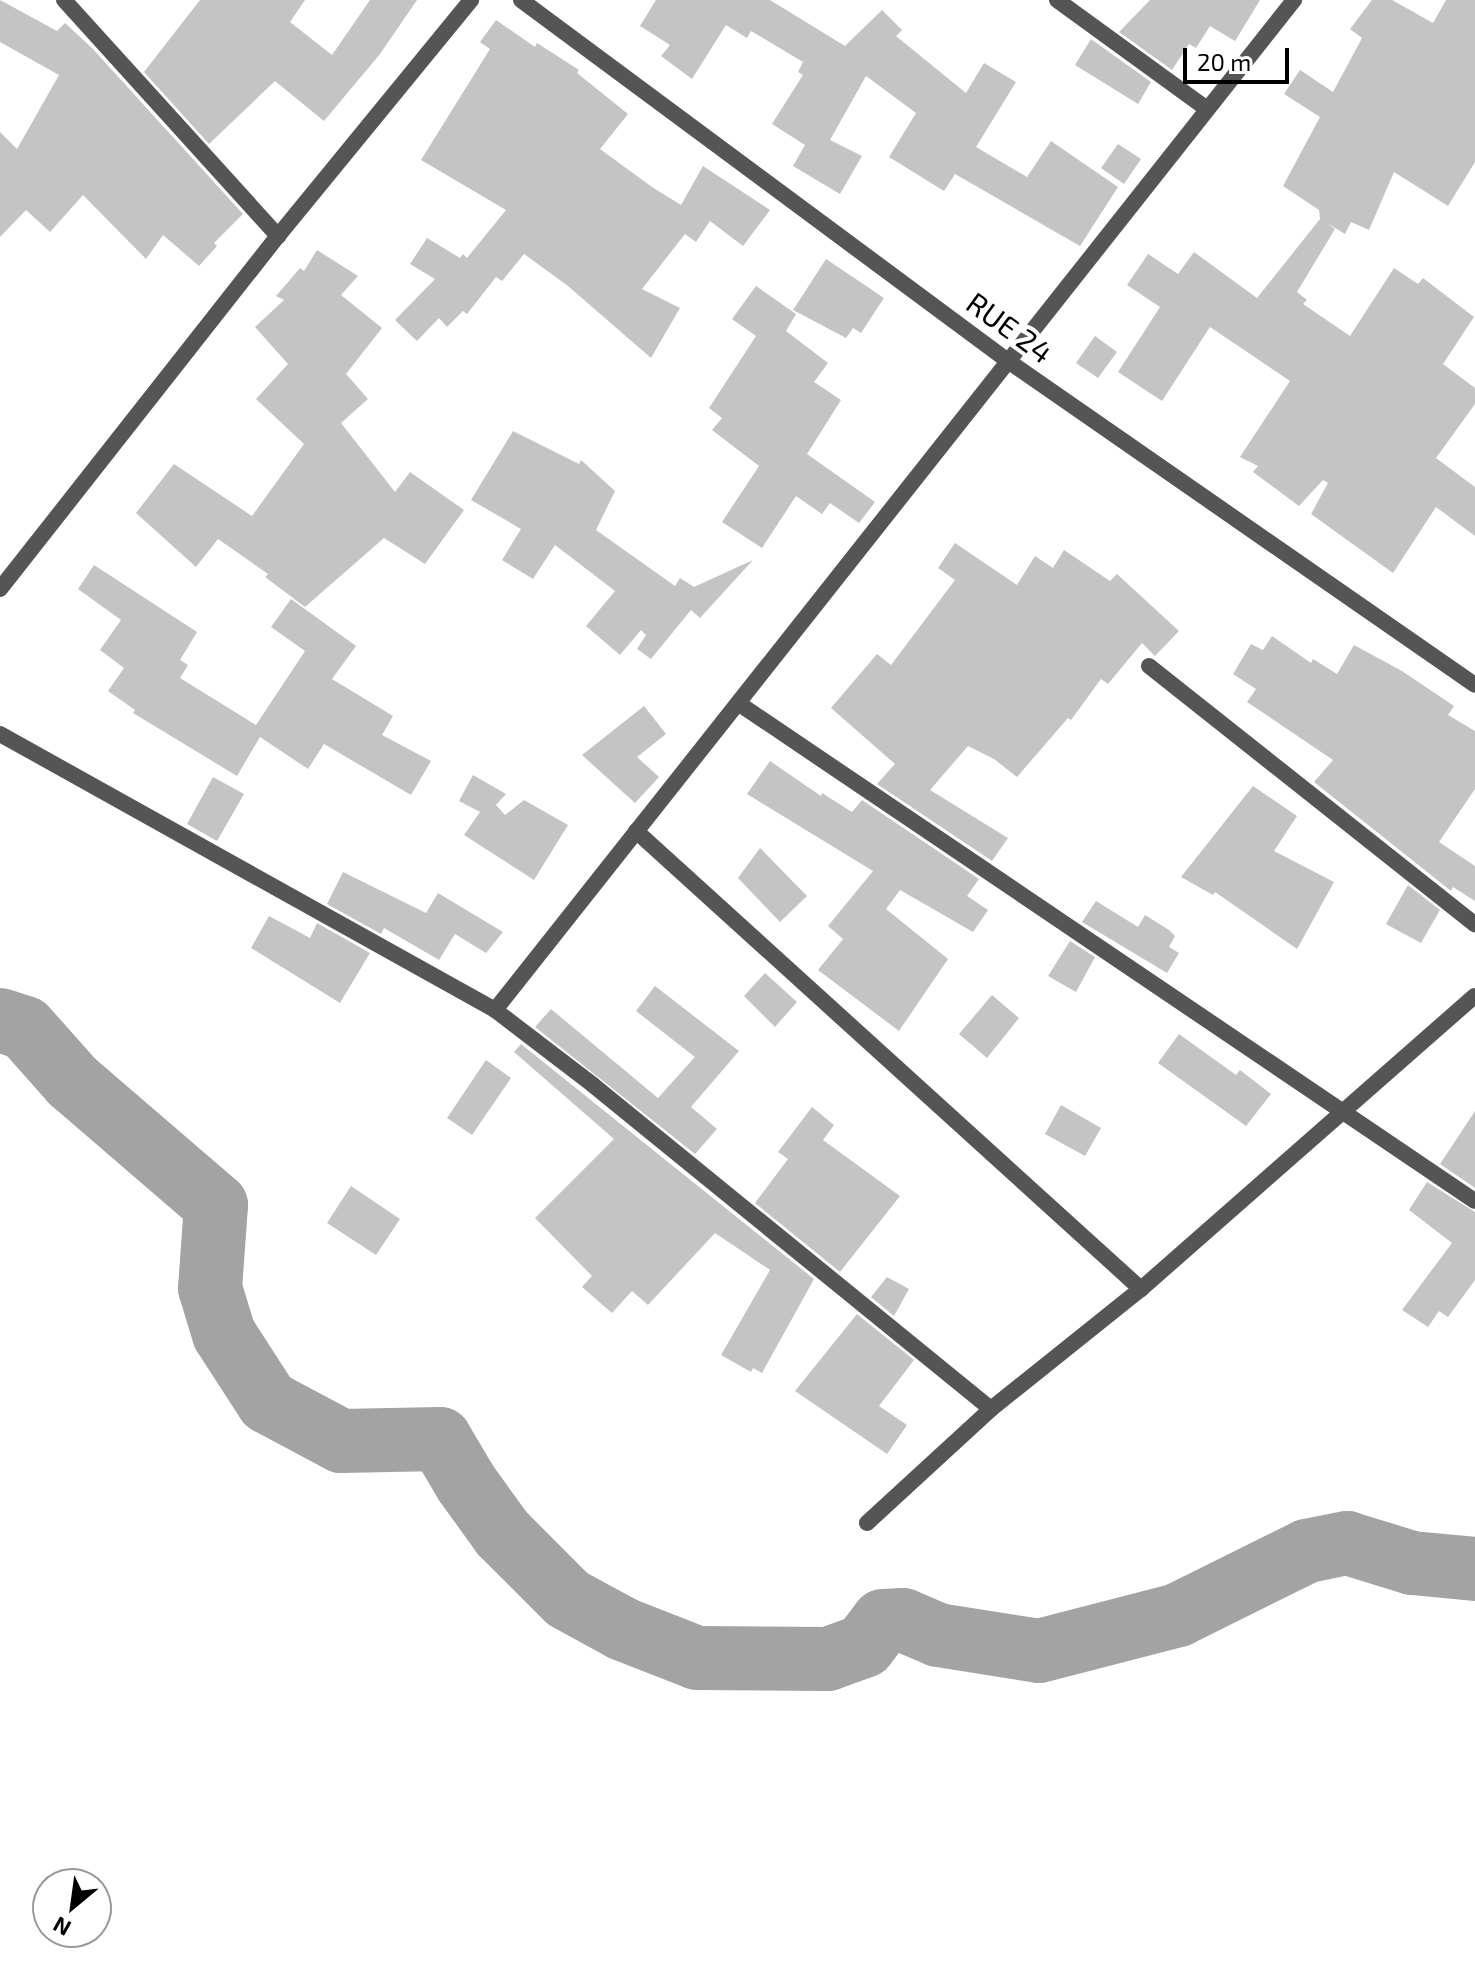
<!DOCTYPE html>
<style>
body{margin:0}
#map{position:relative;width:1475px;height:1980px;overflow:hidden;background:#fff;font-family:"Exo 2",sans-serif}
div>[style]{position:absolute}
.river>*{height:64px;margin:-32px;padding:0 32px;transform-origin:32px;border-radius:32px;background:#a3a3a3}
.building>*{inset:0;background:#c4c4c4}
.minor>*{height:16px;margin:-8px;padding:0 8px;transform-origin:8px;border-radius:8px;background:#555}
span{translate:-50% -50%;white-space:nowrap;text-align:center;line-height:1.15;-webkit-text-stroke:8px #fff;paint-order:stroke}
.street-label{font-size:30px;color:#000}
.north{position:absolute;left:32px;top:1868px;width:80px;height:80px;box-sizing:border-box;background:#fff;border:2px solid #999;border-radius:50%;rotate:209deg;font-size:22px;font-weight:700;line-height:32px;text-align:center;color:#000}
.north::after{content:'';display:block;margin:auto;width:28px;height:36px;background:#000;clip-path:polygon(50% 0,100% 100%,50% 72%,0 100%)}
.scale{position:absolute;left:1183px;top:48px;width:106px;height:36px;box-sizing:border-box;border:4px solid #000;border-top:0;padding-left:10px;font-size:24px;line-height:28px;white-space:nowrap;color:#000;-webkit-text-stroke:6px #fff;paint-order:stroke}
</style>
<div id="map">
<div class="river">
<i style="left:0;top:1020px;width:26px;rotate:18deg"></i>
<i style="left:25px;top:1028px;width:71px;rotate:48.4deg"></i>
<i style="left:72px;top:1081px;width:190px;rotate:40.7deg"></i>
<i style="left:216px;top:1205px;width:83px;rotate:94.1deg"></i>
<i style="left:210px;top:1288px;width:48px;rotate:73.1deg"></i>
<i style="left:224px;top:1334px;width:81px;rotate:57.1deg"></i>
<i style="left:268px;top:1402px;width:83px;rotate:28.1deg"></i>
<i style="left:341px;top:1441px;width:99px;rotate:-1.2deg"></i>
<i style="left:440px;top:1439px;width:51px;rotate:59.4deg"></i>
<i style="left:466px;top:1483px;width:62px;rotate:54.2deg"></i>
<i style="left:502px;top:1533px;width:93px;rotate:45deg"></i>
<i style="left:568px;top:1599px;width:63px;rotate:28.6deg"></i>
<i style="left:623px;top:1629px;width:79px;rotate:21.4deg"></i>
<i style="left:697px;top:1658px;width:131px;rotate:0.4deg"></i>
<i style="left:828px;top:1659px;width:38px;rotate:-20deg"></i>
<i style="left:864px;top:1646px;width:31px;rotate:-53deg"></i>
<i style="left:883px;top:1621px;width:20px;rotate:-3deg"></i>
<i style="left:903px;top:1620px;width:38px;rotate:23deg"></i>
<i style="left:938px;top:1635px;width:102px;rotate:9deg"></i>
<i style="left:1039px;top:1651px;width:144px;rotate:-14.5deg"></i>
<i style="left:1178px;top:1615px;width:144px;rotate:-26.4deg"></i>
<i style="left:1307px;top:1551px;width:41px;rotate:-11.3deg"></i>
<i style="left:1347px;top:1543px;width:68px;rotate:17.1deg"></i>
<i style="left:1412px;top:1563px;width:63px;rotate:5.4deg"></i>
</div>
<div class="building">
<i style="clip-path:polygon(0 0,57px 31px,65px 23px,92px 48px,243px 214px,214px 243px,217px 246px,199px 266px,163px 235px,146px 259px,83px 195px,50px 232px,26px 210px,0 237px,0 132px,17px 149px,59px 75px,0 42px)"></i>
<i style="clip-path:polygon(200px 0,305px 0,290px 22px,332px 55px,370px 0,417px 0,380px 54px,324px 121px,275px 81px,209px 144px,144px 72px)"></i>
<i style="clip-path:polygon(656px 0,770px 0,845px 46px,882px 10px,902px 30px,896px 36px,966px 93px,984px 63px,1016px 82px,976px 147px,1027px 177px,1051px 141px,1118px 187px,1080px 246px,955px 174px,944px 191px,889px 157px,916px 113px,866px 76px,830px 140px,862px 156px,840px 194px,793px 166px,805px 145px,772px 124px,803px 75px,798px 72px,803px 62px,751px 31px,747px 38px,726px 25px,692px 79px,661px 56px,670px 45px,640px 26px)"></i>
<i style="clip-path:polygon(1150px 0,1260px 0,1235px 41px,1210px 26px,1196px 48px,1189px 44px,1172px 70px,1119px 32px)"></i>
<i style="clip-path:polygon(1372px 0,1392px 0,1433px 23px,1446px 0,1475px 0,1475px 162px,1448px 206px,1394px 172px,1369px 230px,1351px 222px,1345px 234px,1327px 223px,1335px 229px,1297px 292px,1307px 300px,1303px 304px,1350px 336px,1394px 268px,1418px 284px,1423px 278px,1474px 317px,1443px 364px,1475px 388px,1475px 404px,1436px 458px,1475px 487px,1475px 536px,1436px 507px,1393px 573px,1311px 514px,1328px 483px,1323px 480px,1299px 506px,1253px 472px,1258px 466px,1240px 457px,1290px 381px,1210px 327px,1162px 401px,1118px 372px,1160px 307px,1127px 285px,1148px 254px,1178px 274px,1194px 252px,1257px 298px,1320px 219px,1319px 210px,1283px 186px,1320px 117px,1284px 94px,1300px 70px,1333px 92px,1362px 38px,1350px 29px)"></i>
<i style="clip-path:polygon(496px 20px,535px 47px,537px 43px,579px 70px,577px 73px,628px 114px,600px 149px,652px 187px,681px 205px,703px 166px,770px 210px,743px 246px,710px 221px,696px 242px,685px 234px,642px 289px,680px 308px,651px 358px,568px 286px,524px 254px,502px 281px,496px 277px,467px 314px,463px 311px,447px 327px,439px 318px,417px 341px,395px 320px,435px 279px,410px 264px,427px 238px,460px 258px,463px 254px,467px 258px,506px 210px,421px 160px,490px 49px,480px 42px)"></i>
<i style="clip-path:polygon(1091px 39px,1151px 82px,1138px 104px,1075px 65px)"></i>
<i style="clip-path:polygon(1118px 144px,1141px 159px,1124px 184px,1101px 168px)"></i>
<i style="clip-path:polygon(317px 250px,358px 276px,341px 295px,382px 328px,346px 374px,368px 399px,341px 423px,395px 492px,410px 472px,464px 510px,425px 564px,384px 538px,305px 607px,265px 577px,268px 574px,218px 539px,196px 567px,136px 513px,174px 464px,252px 516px,304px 444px,256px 399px,288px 364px,255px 327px,284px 300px,276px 296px,300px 268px,304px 271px)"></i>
<i style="clip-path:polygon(826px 259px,884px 298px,861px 333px,853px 328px,846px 338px,793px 310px)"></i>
<i style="clip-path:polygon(756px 286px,796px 314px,786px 331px,828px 363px,814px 382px,841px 400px,807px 454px,875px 502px,859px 523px,830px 503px,822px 514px,796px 496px,762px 548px,722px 522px,759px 466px,712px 430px,722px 418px,709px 408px,756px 336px,732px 319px)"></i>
<i style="clip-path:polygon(1095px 336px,1117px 352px,1098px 378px,1076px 363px)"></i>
<i style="clip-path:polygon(513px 431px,579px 464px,581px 460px,615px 491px,596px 530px,675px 586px,680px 578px,694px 587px,753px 560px,700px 618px,691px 610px,651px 659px,637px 649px,646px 635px,641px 630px,620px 655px,586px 626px,615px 591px,555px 545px,533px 579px,502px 560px,521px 529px,471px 500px)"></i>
<i style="clip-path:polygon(955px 543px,1017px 585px,1035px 556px,1053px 568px,1064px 550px,1110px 581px,1117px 574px,1179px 631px,1155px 656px,1142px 643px,1108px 684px,1101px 679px,1071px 720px,1068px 718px,1017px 777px,994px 759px,968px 746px,930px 790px,1008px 838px,992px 861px,877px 784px,895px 764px,831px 708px,877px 654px,891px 665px,955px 580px,938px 568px)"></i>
<i style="clip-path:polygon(94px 565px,197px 632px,180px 660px,188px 665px,180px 678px,256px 725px,305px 651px,271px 627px,291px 599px,356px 646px,332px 679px,393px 716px,382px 735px,431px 761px,411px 795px,324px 744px,308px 769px,260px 737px,237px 776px,133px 713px,135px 710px,108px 691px,124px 668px,100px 650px,121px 620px,78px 589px)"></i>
<i style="clip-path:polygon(1272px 636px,1311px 663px,1313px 659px,1337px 674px,1354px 645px,1402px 671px,1454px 706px,1448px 715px,1475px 731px,1475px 789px,1439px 842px,1475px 866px,1475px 901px,1453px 887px,1451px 891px,1314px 782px,1333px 760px,1247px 702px,1256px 689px,1233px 674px,1251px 644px,1263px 650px)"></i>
<i style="clip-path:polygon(644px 706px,666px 734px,637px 757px,659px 777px,635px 803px,582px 755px)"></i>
<i style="clip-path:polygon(770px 761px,821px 796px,822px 793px,852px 812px,862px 800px,979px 879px,967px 896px,988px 910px,973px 932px,900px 890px,886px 909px,948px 959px,899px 1031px,818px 970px,843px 939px,828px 926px,873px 871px,747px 794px)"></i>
<i style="clip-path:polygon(473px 775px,506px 794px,496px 805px,505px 815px,524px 800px,568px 825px,534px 880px,464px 835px,480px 812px,459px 801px)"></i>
<i style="clip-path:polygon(213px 777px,244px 794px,217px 841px,187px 824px)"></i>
<i style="clip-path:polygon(1253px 786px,1297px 816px,1274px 851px,1334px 882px,1297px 949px,1215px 892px,1213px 895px,1181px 877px)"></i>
<i style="clip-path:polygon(760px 848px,807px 896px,780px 922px,738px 878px)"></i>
<i style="clip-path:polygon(343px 872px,426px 913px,438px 893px,503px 932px,486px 953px,455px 934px,439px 960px,384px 928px,381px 934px,327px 904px)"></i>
<i style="clip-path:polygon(1408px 885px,1440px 910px,1421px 943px,1386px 924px)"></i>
<i style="clip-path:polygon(1096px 901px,1138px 927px,1145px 915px,1169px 930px,1175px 936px,1169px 947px,1179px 953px,1167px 973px,1082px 922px)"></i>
<i style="clip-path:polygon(269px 916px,310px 938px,317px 923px,370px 953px,340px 1003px,251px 948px)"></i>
<i style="clip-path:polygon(1070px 941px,1095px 957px,1076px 992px,1048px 976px)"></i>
<i style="clip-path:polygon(765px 973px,797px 1002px,775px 1027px,744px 996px)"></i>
<i style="clip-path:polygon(655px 986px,739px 1051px,691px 1107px,717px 1129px,695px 1154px,535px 1027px,551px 1009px,658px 1098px,695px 1057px,636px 1011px)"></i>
<i style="clip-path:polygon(992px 995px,1019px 1018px,987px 1058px,959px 1034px)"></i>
<i style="clip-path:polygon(1179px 1034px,1236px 1075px,1240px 1070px,1271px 1094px,1246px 1126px,1158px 1063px)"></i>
<i style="clip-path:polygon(521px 1044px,814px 1279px,762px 1373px,753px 1368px,751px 1372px,721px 1355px,770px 1270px,715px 1233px,648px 1305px,632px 1291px,612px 1313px,582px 1287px,592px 1276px,535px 1218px,614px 1139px,514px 1052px)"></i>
<i style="clip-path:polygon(486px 1060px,511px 1078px,472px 1135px,447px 1118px)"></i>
<i style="clip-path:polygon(1061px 1105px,1101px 1128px,1085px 1156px,1045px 1134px)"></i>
<i style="clip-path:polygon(812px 1107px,834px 1125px,823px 1140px,900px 1196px,840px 1272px,755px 1203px,788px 1159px,778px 1152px)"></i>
<i style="clip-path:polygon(1475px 1111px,1475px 1188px,1440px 1164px)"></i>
<i style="clip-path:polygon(1427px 1182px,1475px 1212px,1475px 1280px,1448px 1317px,1439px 1311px,1428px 1327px,1402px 1310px,1452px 1243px,1409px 1210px)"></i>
<i style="clip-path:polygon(351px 1186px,400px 1219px,376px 1255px,327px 1223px)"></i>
<i style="clip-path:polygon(887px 1277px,909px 1289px,894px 1316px,871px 1297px)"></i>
<i style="clip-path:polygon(857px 1314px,914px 1360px,879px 1406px,907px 1425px,887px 1454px,795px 1391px)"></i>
</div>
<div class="minor">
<i style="left:64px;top:0;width:319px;rotate:47.8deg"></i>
<i style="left:521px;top:0;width:606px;rotate:36.55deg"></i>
<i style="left:1008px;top:361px;width:568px;rotate:34.75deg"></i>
<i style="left:1057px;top:0;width:185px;rotate:36deg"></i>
<i style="left:0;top:589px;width:449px;rotate:-51.8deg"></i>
<i style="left:278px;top:236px;width:305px;rotate:-50.7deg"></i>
<i style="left:1149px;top:666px;width:416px;rotate:38.4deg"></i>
<i style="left:738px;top:703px;width:889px;rotate:34.05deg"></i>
<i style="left:0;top:734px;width:567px;rotate:29.14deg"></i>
<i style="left:495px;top:1010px;width:123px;rotate:37.4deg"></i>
<i style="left:593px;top:1085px;width:513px;rotate:39.15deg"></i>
<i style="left:636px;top:831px;width:682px;rotate:42.21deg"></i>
<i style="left:495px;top:1010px;width:1288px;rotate:-51.65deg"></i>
<i style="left:867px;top:1523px;width:168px;rotate:-42.6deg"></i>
<i style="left:991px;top:1409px;width:192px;rotate:-38.7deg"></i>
<i style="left:1141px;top:1289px;width:444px;rotate:-41.3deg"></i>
</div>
<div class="street-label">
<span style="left:1010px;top:327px;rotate:36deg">RUE 24</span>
</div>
<div class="north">N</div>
<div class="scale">20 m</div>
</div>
